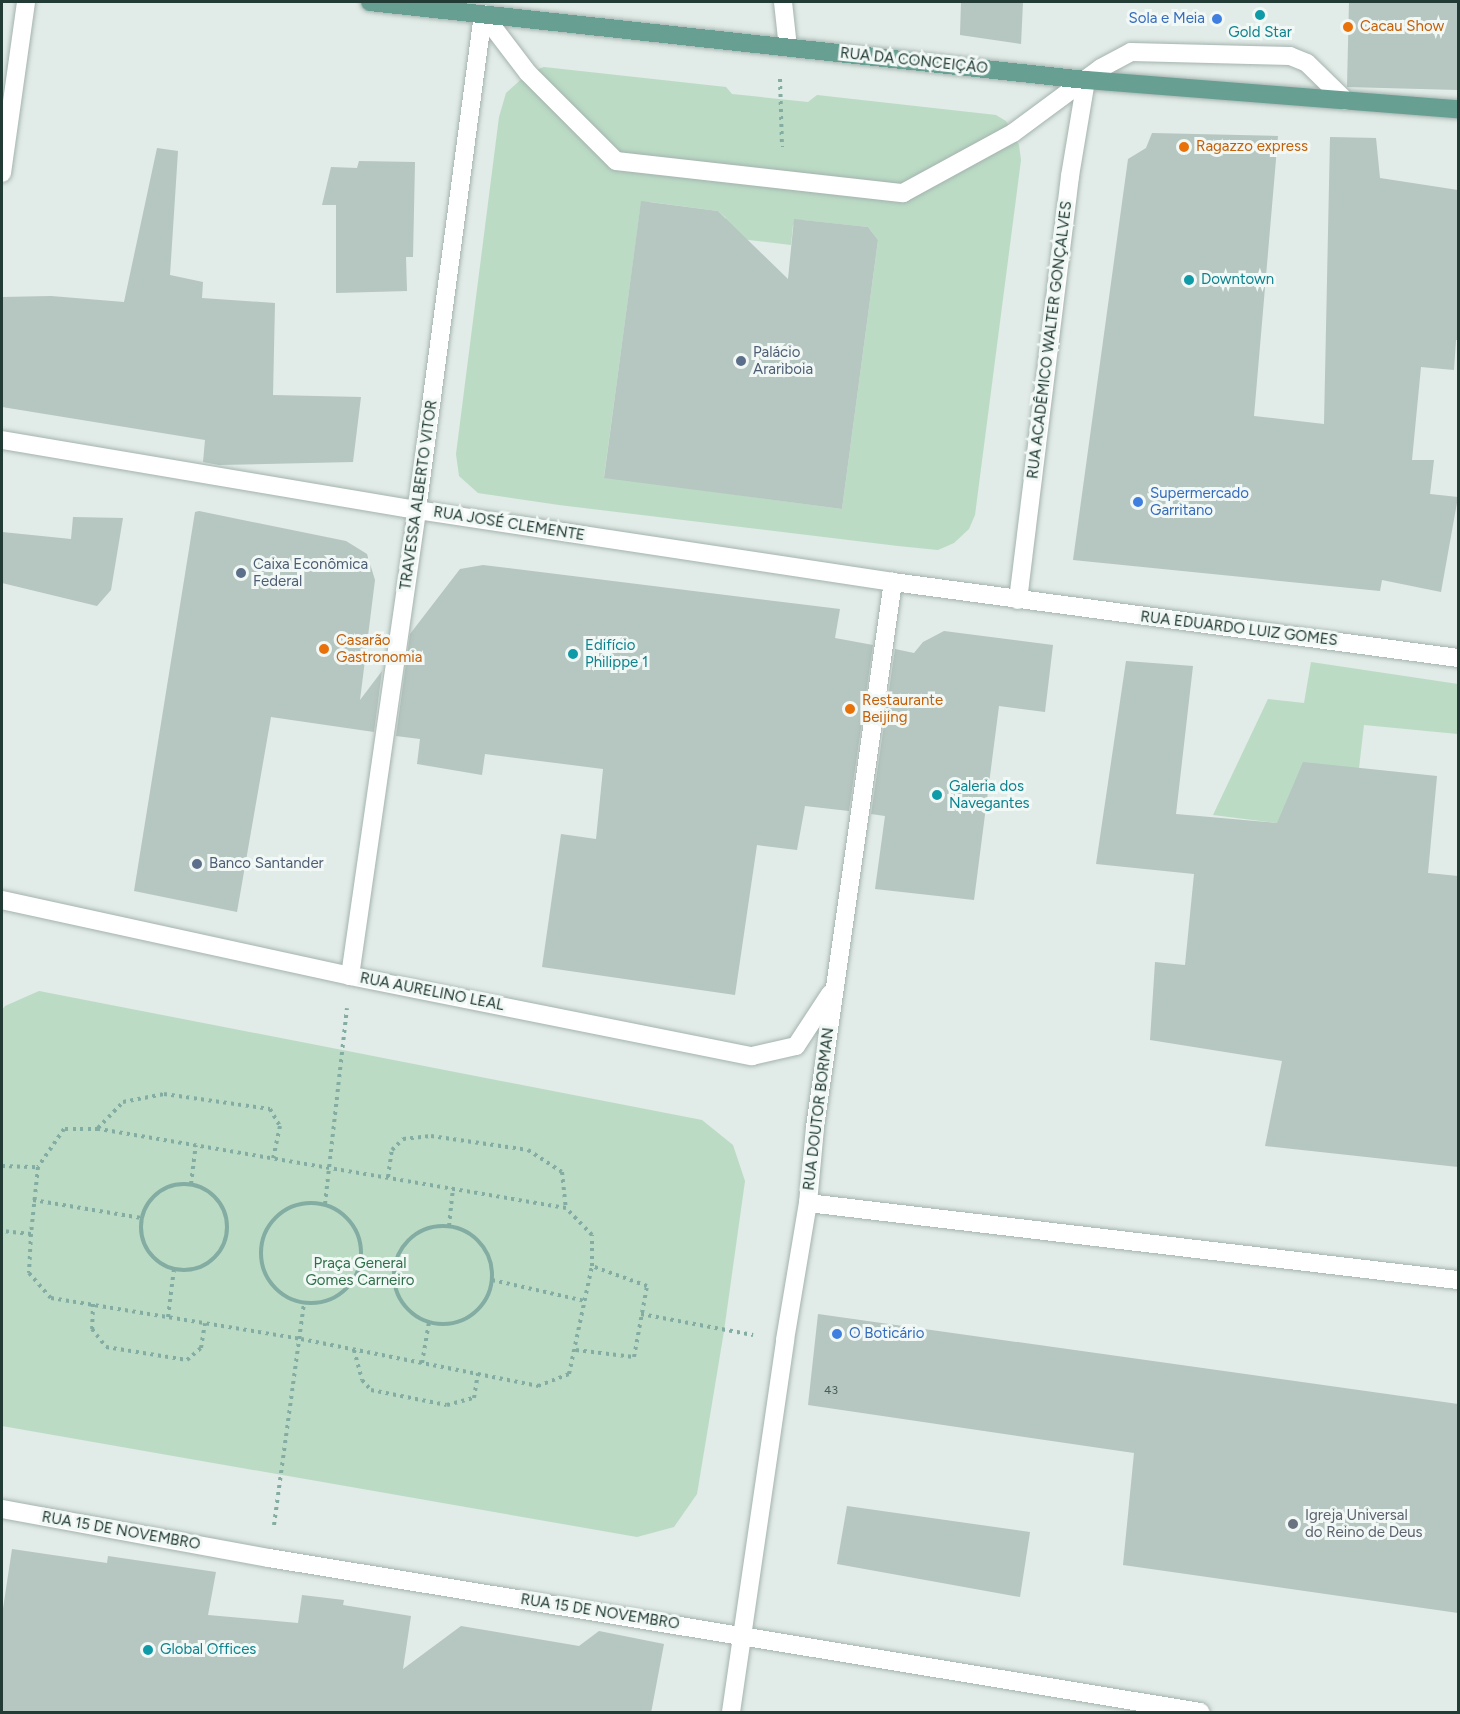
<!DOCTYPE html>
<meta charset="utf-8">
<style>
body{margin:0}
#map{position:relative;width:1460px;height:1714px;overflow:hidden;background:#e1ebe7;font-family:Figtree,sans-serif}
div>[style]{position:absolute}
.green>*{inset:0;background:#bbdbc5}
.building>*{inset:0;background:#b6c6c0}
.path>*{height:4px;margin-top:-2px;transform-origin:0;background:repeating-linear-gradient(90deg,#83ada2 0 3px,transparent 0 7.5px)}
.path>.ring{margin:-2px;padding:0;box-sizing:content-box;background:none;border:4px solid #83ada2;border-radius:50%}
.roads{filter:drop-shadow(0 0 2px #a4b3ae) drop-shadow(0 0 2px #a4b3ae)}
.minor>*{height:18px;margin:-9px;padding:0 9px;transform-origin:9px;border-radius:9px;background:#fff}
.major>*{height:18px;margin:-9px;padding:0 9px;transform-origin:9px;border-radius:9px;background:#679f93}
.dots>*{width:16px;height:16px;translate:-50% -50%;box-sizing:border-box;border:3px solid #f1f8f5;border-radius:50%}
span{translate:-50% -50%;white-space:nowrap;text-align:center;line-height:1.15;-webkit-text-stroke:6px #f1f8f5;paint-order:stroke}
.number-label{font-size:12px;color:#475e58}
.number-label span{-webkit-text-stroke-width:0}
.shop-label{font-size:15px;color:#366cbe}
.right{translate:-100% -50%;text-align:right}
.left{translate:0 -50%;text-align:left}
.food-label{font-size:15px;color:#c56008}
.culture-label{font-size:15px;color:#0d838f}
.street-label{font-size:15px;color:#223b35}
.service-label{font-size:15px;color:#4e5e75}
.park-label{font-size:15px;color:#2e704a}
.worship-label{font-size:15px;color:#5b616d}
.frame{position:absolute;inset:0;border:3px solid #223b35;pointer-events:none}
</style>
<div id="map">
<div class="green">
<i style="clip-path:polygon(evenodd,544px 67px,726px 87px,732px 94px,808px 102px,817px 95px,996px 115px,1006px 121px,1019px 145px,1021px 160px,975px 515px,969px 529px,954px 543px,938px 550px,898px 546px,559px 505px,478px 493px,459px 476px,456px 454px,499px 117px,506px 93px,528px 73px,544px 67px,650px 202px,718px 211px,726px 218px,723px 237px,791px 245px,793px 225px,802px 220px,868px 227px,878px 240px,842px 509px,604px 477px,640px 210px,650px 202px)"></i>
<i style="clip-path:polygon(1311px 662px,1458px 684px,1458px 734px,1364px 725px,1359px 768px,1277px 823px,1213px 815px,1268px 699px,1304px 703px)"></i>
<i style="clip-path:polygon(39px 991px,702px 1120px,733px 1145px,745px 1181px,724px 1331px,697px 1494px,674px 1527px,637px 1537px,2px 1426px,2px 1010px,5px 1006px)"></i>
</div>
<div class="building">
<i style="clip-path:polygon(961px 2px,1023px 2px,1021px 44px,960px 35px)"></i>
<i style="clip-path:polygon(1349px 2px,1458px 2px,1458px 90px,1347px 87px)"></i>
<i style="clip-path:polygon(1152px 133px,1278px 136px,1254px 416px,1324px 424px,1330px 137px,1376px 138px,1380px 178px,1458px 190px,1458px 340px,1456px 340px,1454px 370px,1421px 367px,1412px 460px,1434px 460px,1430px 494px,1458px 497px,1441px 592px,1382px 580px,1380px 591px,1073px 560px,1128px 159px,1146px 148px)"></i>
<i style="clip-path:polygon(157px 148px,178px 151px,170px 275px,203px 282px,202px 298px,275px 303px,273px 395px,361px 397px,353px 462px,219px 465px,203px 462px,205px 440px,2px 407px,2px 297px,51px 296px,124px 302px)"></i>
<i style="clip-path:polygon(359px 161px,415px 162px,413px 257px,406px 257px,407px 291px,336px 293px,336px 205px,322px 205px,331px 167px,357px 168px)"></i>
<i style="clip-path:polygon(641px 201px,718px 211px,788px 279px,794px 219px,868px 227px,878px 240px,842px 509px,604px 478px)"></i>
<i style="clip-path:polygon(199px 511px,346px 541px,367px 554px,375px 580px,360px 700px,382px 671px,374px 732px,271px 717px,237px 912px,134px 891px,195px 512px)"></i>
<i style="clip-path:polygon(73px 517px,123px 518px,111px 590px,97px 606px,2px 583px,2px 532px,71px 539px)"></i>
<i style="clip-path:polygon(483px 565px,840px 609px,835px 638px,873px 645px,849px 811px,805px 806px,797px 850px,757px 845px,735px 995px,542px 967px,561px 834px,596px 839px,603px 769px,485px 754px,482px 775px,417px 764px,420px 739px,396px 736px,410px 634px,460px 569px)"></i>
<i style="clip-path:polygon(944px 631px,1053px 645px,1045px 712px,999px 706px,974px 900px,875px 889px,885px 816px,871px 814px,895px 649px,914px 653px,923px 642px)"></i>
<i style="clip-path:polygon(1126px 661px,1193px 666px,1176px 814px,1277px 823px,1303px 762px,1437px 776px,1428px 873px,1458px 876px,1458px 1167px,1265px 1146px,1282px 1061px,1150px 1040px,1155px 962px,1185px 965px,1194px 874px,1096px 864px)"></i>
<i style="clip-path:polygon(818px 1314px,1458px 1404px,1458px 1613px,1123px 1565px,1134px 1453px,808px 1405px)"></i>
<i style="clip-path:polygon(847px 1506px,1030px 1532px,1020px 1597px,837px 1564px)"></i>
<i style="clip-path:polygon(12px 1549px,107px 1563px,108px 1556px,216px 1572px,208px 1615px,298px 1623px,302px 1595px,344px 1600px,343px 1605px,411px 1616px,403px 1669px,461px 1626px,579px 1646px,599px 1631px,664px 1644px,651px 1713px,2px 1713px,2px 1615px)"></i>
</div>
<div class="path">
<i style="left:780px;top:79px;width:68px;rotate:88.3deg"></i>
<i style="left:98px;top:1128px;width:36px;rotate:-46deg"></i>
<i style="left:123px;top:1102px;width:42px;rotate:-11deg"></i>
<i style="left:164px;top:1094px;width:107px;rotate:8.1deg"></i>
<i style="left:270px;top:1109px;width:20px;rotate:60deg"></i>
<i style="left:280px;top:1126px;width:33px;rotate:102deg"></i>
<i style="left:2px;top:1166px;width:36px;rotate:2deg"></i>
<i style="left:38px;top:1167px;width:67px;rotate:96deg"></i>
<i style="left:31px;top:1234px;width:29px;rotate:-174deg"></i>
<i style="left:388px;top:1177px;width:27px;rotate:-82deg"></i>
<i style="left:392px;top:1150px;width:16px;rotate:-45deg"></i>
<i style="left:403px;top:1139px;width:28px;rotate:-6deg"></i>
<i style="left:431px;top:1136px;width:98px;rotate:8.2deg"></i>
<i style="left:528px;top:1150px;width:40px;rotate:32.9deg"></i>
<i style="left:562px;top:1172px;width:36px;rotate:84deg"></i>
<i class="ring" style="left:141px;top:1184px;width:82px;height:82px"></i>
<i style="left:191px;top:1184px;width:39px;rotate:-83deg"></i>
<i style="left:33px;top:1200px;width:110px;rotate:9.4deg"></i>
<i class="ring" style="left:261px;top:1203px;width:96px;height:96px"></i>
<i style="left:325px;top:1204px;width:197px;rotate:-83.6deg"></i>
<i class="ring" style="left:394px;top:1226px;width:94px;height:94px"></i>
<i style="left:449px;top:1226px;width:38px;rotate:-84deg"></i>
<i style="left:31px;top:1234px;width:39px;rotate:93deg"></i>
<i style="left:29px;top:1273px;width:33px;rotate:49deg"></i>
<i style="left:51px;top:1298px;width:253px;rotate:9.3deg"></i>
<i style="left:301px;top:1339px;width:242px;rotate:11.2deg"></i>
<i style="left:538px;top:1386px;width:33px;rotate:-21deg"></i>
<i style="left:569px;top:1374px;width:110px;rotate:-78deg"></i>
<i style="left:592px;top:1266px;width:31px;rotate:-90deg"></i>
<i style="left:592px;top:1235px;width:37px;rotate:-134deg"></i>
<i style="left:566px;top:1208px;width:475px;rotate:-170.4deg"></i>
<i style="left:98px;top:1129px;width:34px;rotate:180deg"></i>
<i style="left:64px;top:1129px;width:46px;rotate:124.4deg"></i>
<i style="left:361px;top:1262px;width:33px;rotate:9deg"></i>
<i style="left:492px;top:1280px;width:95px;rotate:12.7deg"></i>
<i style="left:93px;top:1304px;width:25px;rotate:92deg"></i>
<i style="left:92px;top:1329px;width:23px;rotate:52deg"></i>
<i style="left:106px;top:1347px;width:82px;rotate:9.1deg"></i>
<i style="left:187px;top:1360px;width:18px;rotate:-41deg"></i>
<i style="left:201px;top:1348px;width:25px;rotate:-81deg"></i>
<i style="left:641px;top:1314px;width:114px;rotate:10.6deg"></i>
<i style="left:168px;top:1317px;width:48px;rotate:-82.9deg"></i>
<i style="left:354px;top:1350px;width:31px;rotate:75deg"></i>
<i style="left:362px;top:1380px;width:13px;rotate:48deg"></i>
<i style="left:371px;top:1390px;width:77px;rotate:11.2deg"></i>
<i style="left:447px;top:1405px;width:28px;rotate:-15deg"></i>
<i style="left:474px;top:1398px;width:25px;rotate:-81deg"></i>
<i style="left:576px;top:1350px;width:58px;rotate:6.9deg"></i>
<i style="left:634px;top:1357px;width:72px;rotate:-79.6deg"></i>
<i style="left:647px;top:1286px;width:59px;rotate:-160deg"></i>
<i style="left:422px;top:1363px;width:42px;rotate:-80.3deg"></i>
<i style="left:274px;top:1525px;width:224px;rotate:-82.3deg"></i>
</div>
<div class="roads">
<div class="minor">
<i style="left:783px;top:2px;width:45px;rotate:83.7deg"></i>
<i style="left:483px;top:14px;width:74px;rotate:52.7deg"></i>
<i style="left:528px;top:73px;width:124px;rotate:45deg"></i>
<i style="left:616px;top:161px;width:289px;rotate:6.4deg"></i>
<i style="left:903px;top:193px;width:125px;rotate:-28.6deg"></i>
<i style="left:1013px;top:133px;width:109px;rotate:-36.5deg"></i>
<i style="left:1101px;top:68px;width:34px;rotate:-28deg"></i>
<i style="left:1131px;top:52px;width:159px;rotate:1.4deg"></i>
<i style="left:1290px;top:56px;width:18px;rotate:22deg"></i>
<i style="left:1307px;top:63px;width:54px;rotate:44.3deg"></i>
<i style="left:2px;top:173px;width:173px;rotate:-82deg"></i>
<i style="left:2px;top:440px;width:421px;rotate:9.6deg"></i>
<i style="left:417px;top:510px;width:481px;rotate:8.6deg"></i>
<i style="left:893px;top:582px;width:570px;rotate:7.66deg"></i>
<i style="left:1018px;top:600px;width:427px;rotate:-83deg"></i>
<i style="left:1070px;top:176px;width:97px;rotate:-80.5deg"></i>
<i style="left:2px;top:900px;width:356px;rotate:12.3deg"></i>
<i style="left:350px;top:976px;width:410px;rotate:11.3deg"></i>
<i style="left:752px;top:1056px;width:45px;rotate:-12.8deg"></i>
<i style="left:796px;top:1046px;width:62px;rotate:-56.8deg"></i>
<i style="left:350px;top:976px;width:471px;rotate:-81.8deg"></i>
<i style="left:417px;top:510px;width:500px;rotate:-82.42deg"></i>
<i style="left:808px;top:1203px;width:655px;rotate:6.76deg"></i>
<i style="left:2px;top:1509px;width:271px;rotate:10.4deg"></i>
<i style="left:269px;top:1558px;width:944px;rotate:9.39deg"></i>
<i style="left:731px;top:1712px;width:376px;rotate:-81.7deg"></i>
<i style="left:785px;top:1340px;width:139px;rotate:-80.5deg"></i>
<i style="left:808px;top:1203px;width:76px;rotate:-84.7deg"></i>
<i style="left:815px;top:1127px;width:551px;rotate:-81.86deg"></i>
</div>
<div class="major">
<i style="left:370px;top:2px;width:720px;rotate:6.22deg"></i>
<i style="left:1086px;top:80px;width:373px;rotate:4.5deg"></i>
</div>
</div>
<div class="dots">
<i style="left:1260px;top:15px;background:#0f9aa8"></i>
<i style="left:1217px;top:19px;background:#3f7fe0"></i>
<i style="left:1348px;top:27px;background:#e8710a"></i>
<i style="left:1184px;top:147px;background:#e8710a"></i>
<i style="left:1189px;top:280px;background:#0f9aa8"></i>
<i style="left:741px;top:361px;background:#5c6f8a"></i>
<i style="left:1138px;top:502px;background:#3f7fe0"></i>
<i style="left:241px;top:573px;background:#5c6f8a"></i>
<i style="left:324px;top:649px;background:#e8710a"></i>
<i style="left:573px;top:654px;background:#0f9aa8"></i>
<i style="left:850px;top:709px;background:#e8710a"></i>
<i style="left:937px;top:795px;background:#0f9aa8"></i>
<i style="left:197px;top:864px;background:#5c6f8a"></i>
<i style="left:837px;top:1334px;background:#3f7fe0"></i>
<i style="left:1293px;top:1524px;background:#6b7280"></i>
<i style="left:148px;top:1650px;background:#0f9aa8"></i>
</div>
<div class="number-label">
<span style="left:831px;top:1391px">43</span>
</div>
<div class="shop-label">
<span class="right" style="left:1205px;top:19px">Sola e Meia</span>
<span class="left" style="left:1150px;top:502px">Supermercado<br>Garritano</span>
<span class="left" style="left:849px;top:1334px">O Boticário</span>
</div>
<div class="food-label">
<span class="left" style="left:1360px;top:27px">Cacau Show</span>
<span class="left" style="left:1196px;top:147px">Ragazzo express</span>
<span class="left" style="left:336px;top:649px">Casarão<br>Gastronomia</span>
<span class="left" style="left:862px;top:709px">Restaurante<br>Beijing</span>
</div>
<div class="culture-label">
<span style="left:1260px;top:33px">Gold Star</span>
<span class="left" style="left:1201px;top:280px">Downtown</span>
<span class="left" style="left:585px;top:654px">Edifício<br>Philippe 1</span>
<span class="left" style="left:949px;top:795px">Galeria dos<br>Navegantes</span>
<span class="left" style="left:160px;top:1650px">Global Offices</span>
</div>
<div class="street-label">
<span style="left:914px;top:61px;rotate:6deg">RUA DA CONCEIÇÃO</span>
<span style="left:1050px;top:340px;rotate:-83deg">RUA ACADÊMICO WALTER GONÇALVES</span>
<span style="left:419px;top:495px;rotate:-82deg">TRAVESSA ALBERTO VITOR</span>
<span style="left:509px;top:524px;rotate:9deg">RUA JOSÉ CLEMENTE</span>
<span style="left:1239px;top:629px;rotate:7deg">RUA EDUARDO LUIZ GOMES</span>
<span style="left:432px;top:992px;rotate:11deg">RUA AURELINO LEAL</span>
<span style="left:819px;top:1109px;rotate:-83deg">RUA DOUTOR BORMAN</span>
<span style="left:121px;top:1531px;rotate:10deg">RUA 15 DE NOVEMBRO</span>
<span style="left:600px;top:1612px;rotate:9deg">RUA 15 DE NOVEMBRO</span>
</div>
<div class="service-label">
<span class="left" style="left:753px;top:361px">Palácio<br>Arariboia</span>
<span class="left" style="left:253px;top:573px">Caixa Econômica<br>Federal</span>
<span class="left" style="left:209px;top:864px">Banco Santander</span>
</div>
<div class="park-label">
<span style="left:360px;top:1272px">Praça General<br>Gomes Carneiro</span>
</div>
<div class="worship-label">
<span class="left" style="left:1305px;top:1524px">Igreja Universal<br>do Reino de Deus</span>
</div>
<div class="frame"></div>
</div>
